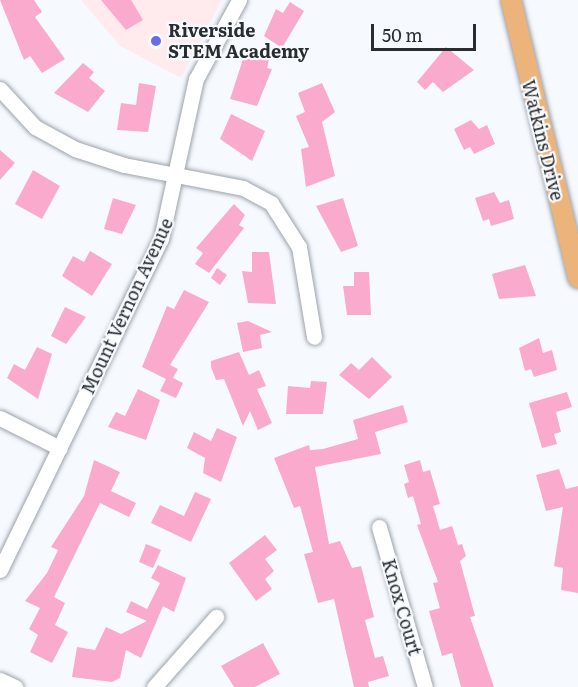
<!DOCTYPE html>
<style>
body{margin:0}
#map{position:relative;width:578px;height:687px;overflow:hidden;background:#f6faff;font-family:Literata,serif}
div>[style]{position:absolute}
.education>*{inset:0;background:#ffeaee}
.building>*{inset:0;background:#faabcd}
.roads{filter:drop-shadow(0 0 2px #9ba2a9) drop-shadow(0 0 2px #9ba2a9)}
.minor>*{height:15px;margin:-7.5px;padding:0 7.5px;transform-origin:7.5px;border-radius:7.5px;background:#fff}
.major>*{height:20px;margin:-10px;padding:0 10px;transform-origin:10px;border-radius:10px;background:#ecb37a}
.dots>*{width:16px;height:16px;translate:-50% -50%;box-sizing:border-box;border:3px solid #f6faff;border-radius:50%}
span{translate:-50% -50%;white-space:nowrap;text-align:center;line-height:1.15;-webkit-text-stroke:4.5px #f6faff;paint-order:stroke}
.poi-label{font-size:18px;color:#2a2d2f;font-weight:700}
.left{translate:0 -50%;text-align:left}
.street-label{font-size:18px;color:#2a2d2f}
.scale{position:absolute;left:371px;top:24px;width:105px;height:27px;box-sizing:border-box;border:3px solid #2a2d2f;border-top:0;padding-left:8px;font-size:18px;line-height:21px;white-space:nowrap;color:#2a2d2f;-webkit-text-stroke:4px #f6faff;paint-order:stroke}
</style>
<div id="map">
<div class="education">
<i style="clip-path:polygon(81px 0,222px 0,181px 78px,120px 46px)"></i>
</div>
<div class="building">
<i style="clip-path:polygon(0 0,34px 0,42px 12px,35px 17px,65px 59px,42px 73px,30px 56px,24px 60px)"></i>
<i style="clip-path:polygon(101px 0,131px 0,143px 20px,126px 30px)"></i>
<i style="clip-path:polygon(290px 2px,304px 11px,282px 48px,264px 36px,276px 9px,283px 13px)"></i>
<i style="clip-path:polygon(446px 47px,474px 70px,443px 92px,433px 82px,425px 90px,417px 82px)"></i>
<i style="clip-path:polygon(246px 50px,270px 56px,267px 68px,272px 69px,257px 106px,230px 99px)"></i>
<i style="clip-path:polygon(83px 63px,94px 72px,89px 78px,105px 91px,88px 112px,54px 93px)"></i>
<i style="clip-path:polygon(139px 83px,156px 86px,148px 132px,117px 130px,121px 103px,136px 105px)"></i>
<i style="clip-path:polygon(322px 83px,335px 112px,322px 122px,335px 176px,306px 187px,301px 149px,309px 147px,296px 116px,305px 112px,298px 93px)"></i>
<i style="clip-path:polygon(231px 114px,265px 131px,252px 161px,220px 139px)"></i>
<i style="clip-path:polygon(471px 120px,479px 129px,487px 125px,495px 144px,474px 154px,470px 147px,464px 150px,454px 129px)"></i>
<i style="clip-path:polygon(0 150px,15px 163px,0 180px)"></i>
<i style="clip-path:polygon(33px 170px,60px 186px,42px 219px,15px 204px)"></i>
<i style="clip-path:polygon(494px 192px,500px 203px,509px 200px,514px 219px,491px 226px,489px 219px,483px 221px,475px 198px)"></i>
<i style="clip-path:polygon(113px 198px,136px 205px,122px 234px,104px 229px)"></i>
<i style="clip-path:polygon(343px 198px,358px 246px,341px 252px,316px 206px)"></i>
<i style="clip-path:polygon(234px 204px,245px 215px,239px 225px,244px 228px,209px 273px,195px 264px,203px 253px,196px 248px)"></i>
<i style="clip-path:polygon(90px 251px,112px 264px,92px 296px,62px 276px,73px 256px,84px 262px)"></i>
<i style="clip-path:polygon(252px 252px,269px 252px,276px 304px,248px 303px,242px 271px,252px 272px)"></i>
<i style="clip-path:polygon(525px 265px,536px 296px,499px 299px,492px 274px)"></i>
<i style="clip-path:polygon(217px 268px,227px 275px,220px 285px,211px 278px)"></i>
<i style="clip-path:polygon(354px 272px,369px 272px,371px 315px,347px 315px,343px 286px,354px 286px)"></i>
<i style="clip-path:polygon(184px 290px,209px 302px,170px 365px,178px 369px,173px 378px,183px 383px,176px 398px,160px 391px,166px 379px,142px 367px,167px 306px,174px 309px)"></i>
<i style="clip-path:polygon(65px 307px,86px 317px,66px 344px,51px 336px)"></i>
<i style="clip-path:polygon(248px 321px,272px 332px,260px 335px,262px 348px,243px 352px,237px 323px)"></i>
<i style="clip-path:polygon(539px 338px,543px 353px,552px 350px,557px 370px,534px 377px,531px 369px,525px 371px,519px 348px)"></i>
<i style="clip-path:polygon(37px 347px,52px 354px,38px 399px,7px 378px,14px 364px,25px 370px)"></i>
<i style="clip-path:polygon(239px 352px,249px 375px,259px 370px,266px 386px,257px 389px,272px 423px,258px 430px,250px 411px,243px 426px,224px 379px,216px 380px,211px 367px,211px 361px)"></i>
<i style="clip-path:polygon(372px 357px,392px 377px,369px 399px,339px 375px,351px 363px,359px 370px)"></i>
<i style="clip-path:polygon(311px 381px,327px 382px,323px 414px,286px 414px,288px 386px,310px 388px)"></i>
<i style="clip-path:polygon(138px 389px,160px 400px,146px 440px,108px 427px,116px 412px,125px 416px)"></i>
<i style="clip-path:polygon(567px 392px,572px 407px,556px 412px,561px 432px,554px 434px,557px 444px,542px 448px,529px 403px)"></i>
<i style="clip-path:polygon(403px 405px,408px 422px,375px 432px,381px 454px,315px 467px,329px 544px,340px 541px,352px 568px,361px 566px,374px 617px,365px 620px,375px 658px,383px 656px,389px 676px,368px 682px,369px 687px,354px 687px,334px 599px,318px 603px,304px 554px,313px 552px,300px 506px,294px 508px,274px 458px,309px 445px,310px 450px,323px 449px,358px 439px,353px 420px)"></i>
<i style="clip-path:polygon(217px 428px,237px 437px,221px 482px,203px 473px,205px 458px,187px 448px,194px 432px,211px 441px)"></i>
<i style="clip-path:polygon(94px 460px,120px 472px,111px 491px,136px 503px,129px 517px,100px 503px,54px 597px,65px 603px,55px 625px,68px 632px,52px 663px,30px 652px,38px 635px,29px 629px,40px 608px,25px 601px,47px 573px,58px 550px,51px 547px,84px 496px)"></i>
<i style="clip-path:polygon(420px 460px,423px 472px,430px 470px,440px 504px,433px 506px,440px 530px,452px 526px,458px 545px,462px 544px,466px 556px,460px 561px,475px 616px,470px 617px,494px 687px,461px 687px,452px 653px,442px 656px,429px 611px,440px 608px,433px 583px,438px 582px,417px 525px,421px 524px,413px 496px,408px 498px,404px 484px,409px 482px,404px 465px)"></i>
<i style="clip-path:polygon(559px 469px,566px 489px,578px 486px,578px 593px,561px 590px,563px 568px,554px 566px,563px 507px,546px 511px,536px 475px)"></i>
<i style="clip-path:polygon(195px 492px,211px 499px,191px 542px,151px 523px,160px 505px,184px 516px)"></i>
<i style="clip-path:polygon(265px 535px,277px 550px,265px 559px,274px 571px,265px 579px,272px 589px,256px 601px,229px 563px)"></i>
<i style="clip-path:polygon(146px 544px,161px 550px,153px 568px,139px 562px)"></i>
<i style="clip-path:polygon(158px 565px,186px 578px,174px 612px,163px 606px,141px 658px,126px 650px,120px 678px,112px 682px,72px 677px,77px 647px,95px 650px,106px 627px,121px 634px,147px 621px,126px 612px,131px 601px,147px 609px,160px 583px,151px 578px)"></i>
<i style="clip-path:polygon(263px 643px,280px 674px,255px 687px,234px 687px,221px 666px)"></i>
</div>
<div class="roads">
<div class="minor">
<i style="left:0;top:89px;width:52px;rotate:47.4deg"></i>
<i style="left:35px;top:127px;width:46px;rotate:28.8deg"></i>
<i style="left:75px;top:149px;width:52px;rotate:18.1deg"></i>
<i style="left:124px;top:165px;width:121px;rotate:10.9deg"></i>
<i style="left:243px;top:188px;width:32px;rotate:28deg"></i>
<i style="left:271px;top:203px;width:52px;rotate:57.5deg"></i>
<i style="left:299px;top:247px;width:91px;rotate:80.5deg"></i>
<i style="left:0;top:418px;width:67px;rotate:26.6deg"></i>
<i style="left:379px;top:527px;width:166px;rotate:74deg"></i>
<i style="left:0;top:570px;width:368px;rotate:-64.1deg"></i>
<i style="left:161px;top:239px;width:164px;rotate:-77.7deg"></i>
<i style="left:196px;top:79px;width:90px;rotate:-61.4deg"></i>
<i style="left:0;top:680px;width:17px;rotate:25deg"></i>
<i style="left:154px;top:687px;width:94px;rotate:-48.5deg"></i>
</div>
<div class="major">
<i style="left:511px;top:0;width:286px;rotate:76.4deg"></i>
</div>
</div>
<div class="dots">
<i style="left:156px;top:41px;background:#696ce5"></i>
</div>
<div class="poi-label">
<span class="left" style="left:168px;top:41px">Riverside<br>STEM Academy</span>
</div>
<div class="street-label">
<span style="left:543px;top:140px;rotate:76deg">Watkins Drive</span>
<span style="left:127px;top:306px;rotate:-65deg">Mount Vernon Avenue</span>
<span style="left:402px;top:607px;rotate:74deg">Knox Court</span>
</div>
<div class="scale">50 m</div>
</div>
